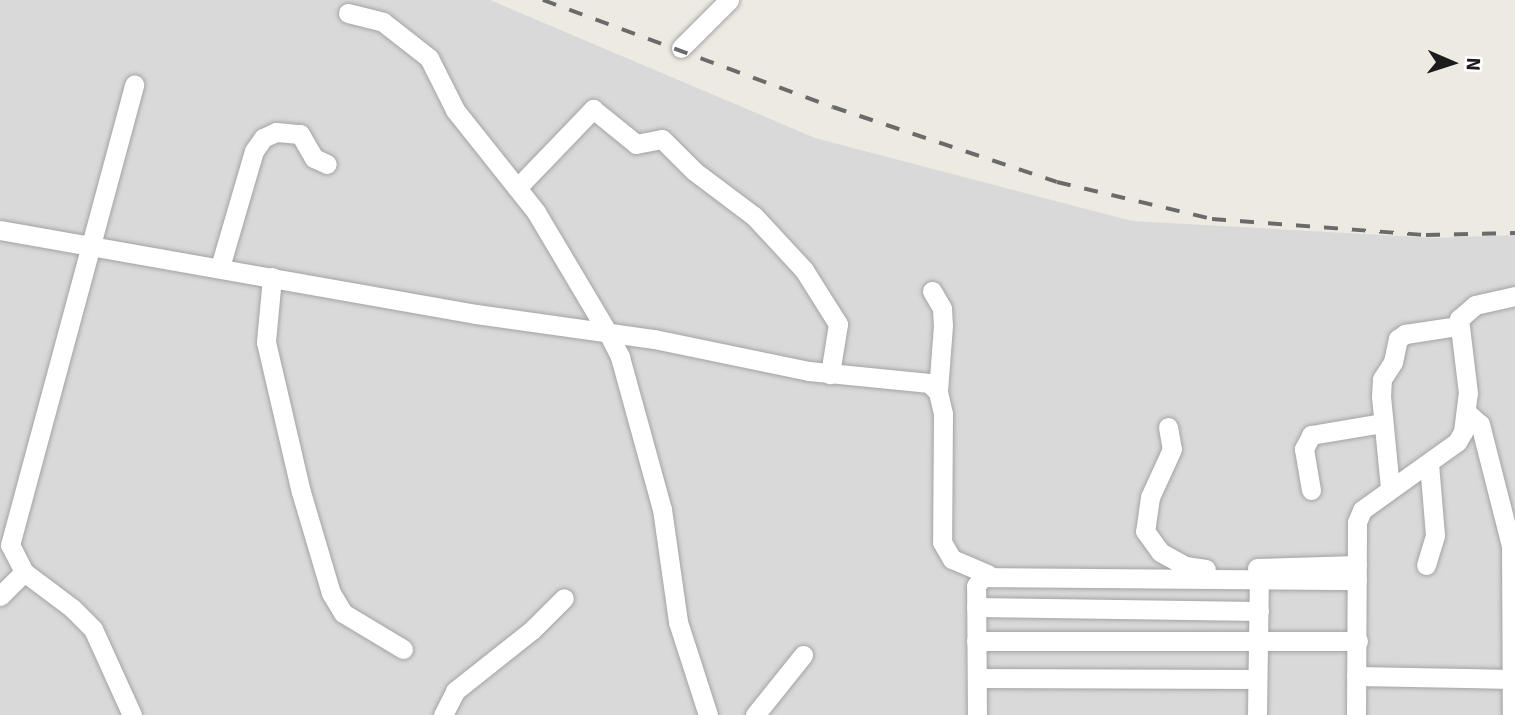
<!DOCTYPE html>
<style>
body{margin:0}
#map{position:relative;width:1515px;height:715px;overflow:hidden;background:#edeae2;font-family:Signika,sans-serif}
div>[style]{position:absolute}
.residential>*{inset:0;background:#dad9d9}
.roads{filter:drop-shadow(0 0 2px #a3a3a3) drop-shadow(0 0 2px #a3a3a3)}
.minor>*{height:19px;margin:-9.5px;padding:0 9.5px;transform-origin:9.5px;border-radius:9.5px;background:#fff}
.rail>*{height:3.5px;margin-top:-1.75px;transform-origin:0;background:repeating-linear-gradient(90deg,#6a6a6a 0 14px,transparent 0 28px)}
span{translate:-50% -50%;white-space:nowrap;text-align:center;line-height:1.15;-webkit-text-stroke:5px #fff;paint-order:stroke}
.north{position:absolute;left:1417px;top:28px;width:70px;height:70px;-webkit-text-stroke:5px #fff;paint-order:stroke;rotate:93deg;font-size:19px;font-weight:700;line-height:28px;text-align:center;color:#1c1c1c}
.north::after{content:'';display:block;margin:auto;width:24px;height:32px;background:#1c1c1c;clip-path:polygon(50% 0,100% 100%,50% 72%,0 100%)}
</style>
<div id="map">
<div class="residential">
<i style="clip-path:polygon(0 0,490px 0,815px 138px,1132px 221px,1435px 238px,1515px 235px,1515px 715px,0 715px)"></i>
</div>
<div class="roads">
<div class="minor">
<i style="left:348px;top:13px;width:36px;rotate:14deg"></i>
<i style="left:383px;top:22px;width:58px;rotate:38deg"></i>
<i style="left:429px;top:58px;width:58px;rotate:63.4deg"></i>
<i style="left:455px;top:110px;width:130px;rotate:51.5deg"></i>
<i style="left:536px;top:212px;width:143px;rotate:59.3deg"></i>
<i style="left:609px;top:335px;width:25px;rotate:63deg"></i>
<i style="left:620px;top:357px;width:158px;rotate:74.6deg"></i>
<i style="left:662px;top:509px;width:114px;rotate:81.9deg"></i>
<i style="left:678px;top:622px;width:98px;rotate:72.1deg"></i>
<i style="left:681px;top:48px;width:68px;rotate:-45deg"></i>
<i style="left:517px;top:188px;width:110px;rotate:-46.1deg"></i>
<i style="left:593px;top:109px;width:55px;rotate:39.1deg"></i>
<i style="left:636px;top:144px;width:26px;rotate:-11deg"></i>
<i style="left:662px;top:139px;width:45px;rotate:45deg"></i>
<i style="left:694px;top:171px;width:75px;rotate:36.9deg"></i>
<i style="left:754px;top:216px;width:74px;rotate:47.2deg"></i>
<i style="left:804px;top:270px;width:64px;rotate:57.8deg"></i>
<i style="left:838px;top:324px;width:51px;rotate:99.1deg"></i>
<i style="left:0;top:230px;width:483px;rotate:10deg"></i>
<i style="left:476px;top:314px;width:180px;rotate:8deg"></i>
<i style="left:654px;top:339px;width:158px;rotate:11.7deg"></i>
<i style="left:809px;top:371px;width:121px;rotate:5.7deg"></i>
<i style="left:929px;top:383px;width:13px;rotate:45deg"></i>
<i style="left:938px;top:392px;width:23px;rotate:77deg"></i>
<i style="left:943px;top:414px;width:128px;rotate:90.4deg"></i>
<i style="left:942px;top:542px;width:20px;rotate:60deg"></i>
<i style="left:952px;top:559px;width:39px;rotate:23deg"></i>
<i style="left:220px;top:267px;width:121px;rotate:-73.7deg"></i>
<i style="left:254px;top:151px;width:16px;rotate:-55deg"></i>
<i style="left:263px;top:138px;width:14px;rotate:-25deg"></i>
<i style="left:276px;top:132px;width:24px;rotate:5deg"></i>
<i style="left:300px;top:134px;width:28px;rotate:60deg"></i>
<i style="left:314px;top:158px;width:14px;rotate:25deg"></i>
<i style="left:272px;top:277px;width:65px;rotate:95.3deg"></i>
<i style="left:266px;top:342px;width:154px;rotate:76.9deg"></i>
<i style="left:301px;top:492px;width:105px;rotate:73.5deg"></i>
<i style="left:331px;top:593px;width:23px;rotate:59deg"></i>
<i style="left:343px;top:613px;width:70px;rotate:31deg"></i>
<i style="left:932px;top:291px;width:20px;rotate:60deg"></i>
<i style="left:942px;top:308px;width:17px;rotate:87deg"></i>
<i style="left:943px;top:325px;width:67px;rotate:94.3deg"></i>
<i style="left:1466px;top:412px;width:18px;rotate:41deg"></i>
<i style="left:1480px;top:424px;width:126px;rotate:75.7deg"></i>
<i style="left:1511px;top:546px;width:169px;rotate:89.7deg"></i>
<i style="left:1168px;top:427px;width:22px;rotate:80deg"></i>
<i style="left:1172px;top:449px;width:53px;rotate:114.6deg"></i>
<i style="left:1150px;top:497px;width:34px;rotate:98deg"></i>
<i style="left:1145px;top:531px;width:26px;rotate:54deg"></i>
<i style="left:1160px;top:552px;width:29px;rotate:29deg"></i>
<i style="left:1185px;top:566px;width:21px;rotate:8deg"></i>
<i style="left:1390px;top:488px;width:91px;rotate:-95.6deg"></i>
<i style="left:1381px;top:397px;width:18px;rotate:-87deg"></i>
<i style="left:1382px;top:379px;width:20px;rotate:-57deg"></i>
<i style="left:1393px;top:362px;width:24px;rotate:-78deg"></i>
<i style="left:1398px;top:339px;width:9px;rotate:-36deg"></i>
<i style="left:1405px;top:334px;width:54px;rotate:-8.6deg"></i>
<i style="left:1311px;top:490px;width:42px;rotate:-99.7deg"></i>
<i style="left:1304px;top:449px;width:16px;rotate:-63deg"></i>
<i style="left:1311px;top:435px;width:73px;rotate:-9.5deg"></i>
<i style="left:1426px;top:565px;width:31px;rotate:-73deg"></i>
<i style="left:1435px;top:535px;width:71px;rotate:-94.8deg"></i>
<i style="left:1257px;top:568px;width:100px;rotate:-1.7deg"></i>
<i style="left:0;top:596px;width:34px;rotate:-45deg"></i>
<i style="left:976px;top:607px;width:283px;rotate:0.8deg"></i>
<i style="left:976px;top:641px;width:382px"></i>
<i style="left:1356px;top:676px;width:157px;rotate:1.1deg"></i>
<i style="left:977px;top:678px;width:280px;rotate:0.2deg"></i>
<i style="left:132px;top:715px;width:94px;rotate:-114.4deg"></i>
<i style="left:93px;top:629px;width:30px;rotate:-135deg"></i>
<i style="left:72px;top:608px;width:60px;rotate:-143.1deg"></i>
<i style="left:24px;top:572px;width:30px;rotate:-117deg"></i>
<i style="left:10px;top:545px;width:477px;rotate:-74.9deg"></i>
<i style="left:443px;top:715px;width:27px;rotate:-63deg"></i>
<i style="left:455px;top:691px;width:98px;rotate:-38.4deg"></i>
<i style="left:532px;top:630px;width:45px;rotate:-45deg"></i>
<i style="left:755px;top:715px;width:77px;rotate:-51.3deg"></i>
<i style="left:977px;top:715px;width:129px;rotate:-90.4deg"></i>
<i style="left:976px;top:586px;width:11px;rotate:-56deg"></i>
<i style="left:982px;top:577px;width:375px;rotate:0.5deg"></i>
<i style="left:1257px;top:715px;width:135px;rotate:-89.2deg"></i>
<i style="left:1356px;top:715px;width:193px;rotate:-89.7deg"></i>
<i style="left:1357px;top:522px;width:13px;rotate:-67deg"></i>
<i style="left:1362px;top:510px;width:117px;rotate:-35.6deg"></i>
<i style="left:1457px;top:442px;width:12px;rotate:-59deg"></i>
<i style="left:1463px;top:432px;width:39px;rotate:-83deg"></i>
<i style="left:1468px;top:393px;width:75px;rotate:-96.9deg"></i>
<i style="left:1459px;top:319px;width:21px;rotate:-41deg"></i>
<i style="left:1475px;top:305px;width:41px;rotate:-12.7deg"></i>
</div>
</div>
<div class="rail">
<i style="left:543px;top:0;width:309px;rotate:20.3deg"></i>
<i style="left:833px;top:107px;width:236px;rotate:18.5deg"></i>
<i style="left:1057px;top:182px;width:159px;rotate:13.4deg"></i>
<i style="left:1212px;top:219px;width:215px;rotate:4.3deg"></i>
<i style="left:1426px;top:235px;width:89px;rotate:-1.3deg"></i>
</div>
<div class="north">N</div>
</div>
